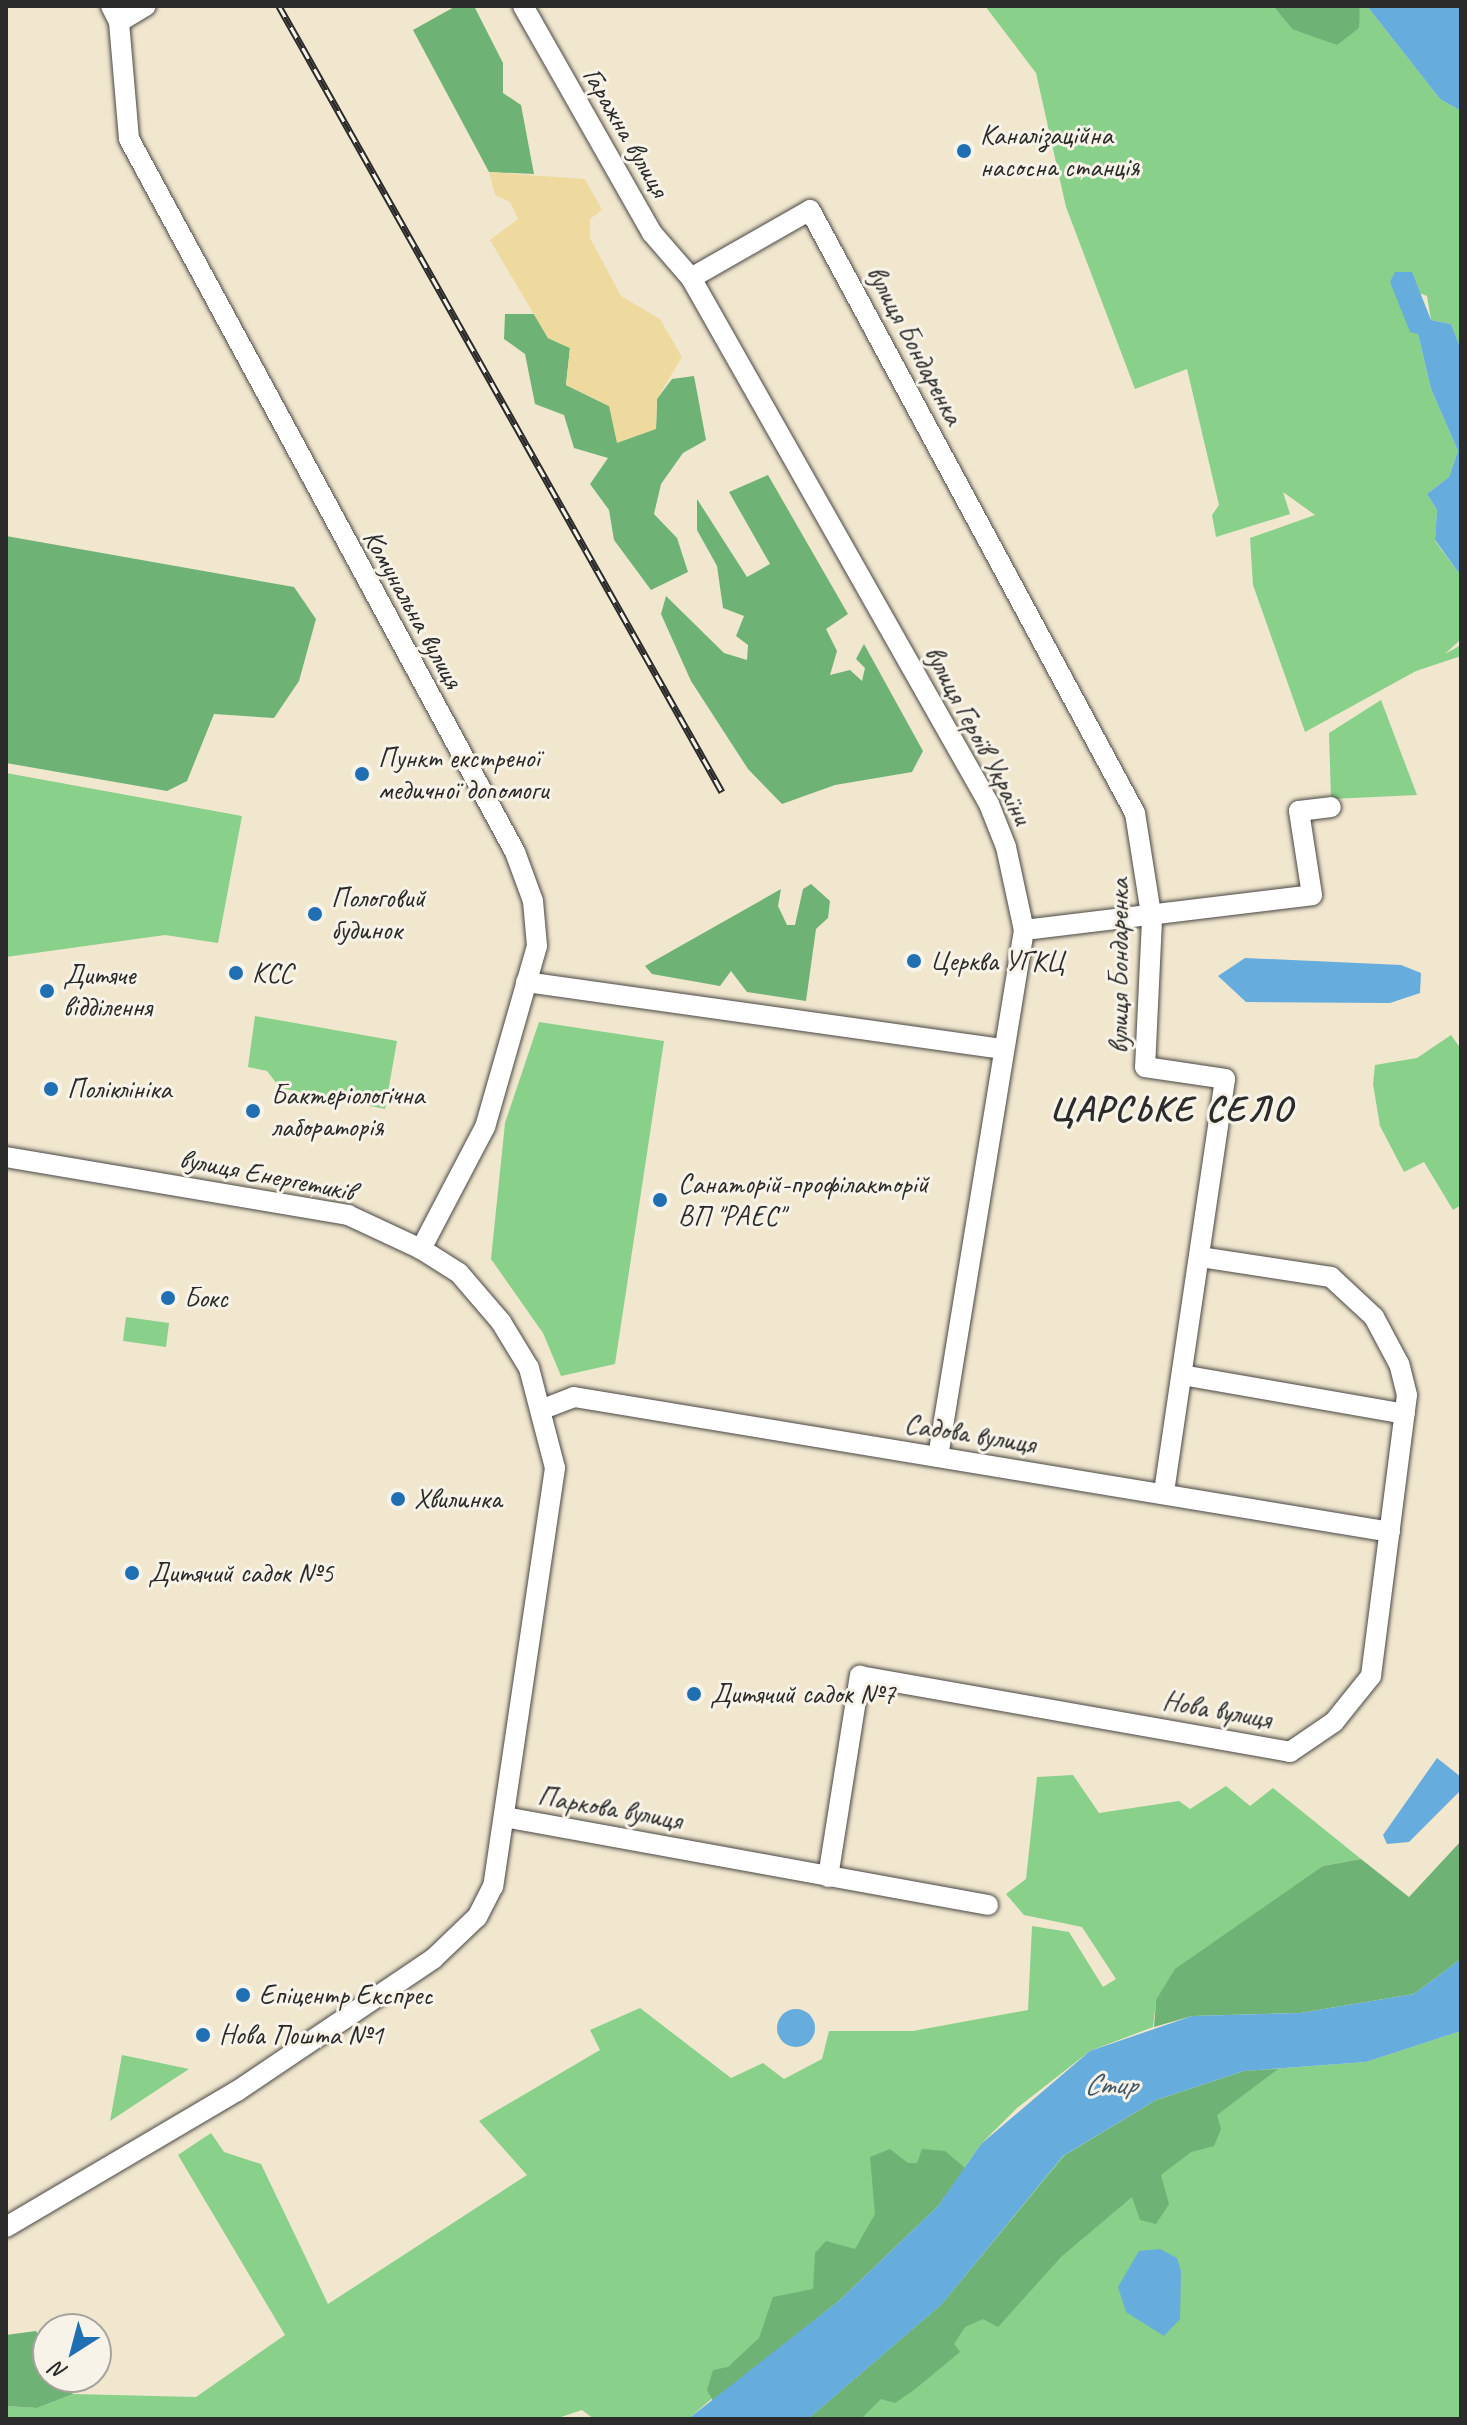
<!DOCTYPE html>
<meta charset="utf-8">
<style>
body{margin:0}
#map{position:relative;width:1467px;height:2425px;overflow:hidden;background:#f1e7cf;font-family:Caveat,sans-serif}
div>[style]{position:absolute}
.green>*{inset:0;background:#89d08a}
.forest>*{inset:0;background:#6eb276}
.sand>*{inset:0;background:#eeda9e}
.water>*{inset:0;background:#66acdc}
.round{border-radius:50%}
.roads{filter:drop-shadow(0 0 2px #494744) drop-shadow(0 0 2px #494744)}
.minor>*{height:20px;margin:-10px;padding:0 10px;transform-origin:10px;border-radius:10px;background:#fff}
.rail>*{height:7px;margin-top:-3.5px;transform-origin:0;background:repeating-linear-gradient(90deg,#f7f3e8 0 12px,#2b2b2b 0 24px);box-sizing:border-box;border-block:2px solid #2b2b2b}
.dots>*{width:22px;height:22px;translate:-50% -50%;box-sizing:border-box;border:4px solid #f7f3e8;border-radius:50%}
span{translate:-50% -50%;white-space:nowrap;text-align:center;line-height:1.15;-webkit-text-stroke:6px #f7f3e8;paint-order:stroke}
.street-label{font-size:28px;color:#2b2b2b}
.poi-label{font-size:28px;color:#2b2b2b}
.left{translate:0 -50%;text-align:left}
.water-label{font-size:30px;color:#405869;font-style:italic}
.district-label{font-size:36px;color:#2b2b2b;font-weight:700;letter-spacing:2px}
.frame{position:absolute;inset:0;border:8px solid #2b2b2b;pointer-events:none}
.north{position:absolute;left:32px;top:2313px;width:80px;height:80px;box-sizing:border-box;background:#f7f3e8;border:2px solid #a5a39c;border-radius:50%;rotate:216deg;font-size:22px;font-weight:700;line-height:32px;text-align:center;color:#2b2b2b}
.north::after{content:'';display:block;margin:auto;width:28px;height:36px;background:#1f6fb2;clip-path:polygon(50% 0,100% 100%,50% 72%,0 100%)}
</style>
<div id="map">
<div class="green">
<i style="clip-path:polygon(985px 6px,1273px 6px,1292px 29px,1358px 28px,1360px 6px,1367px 6px,1440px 99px,1461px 111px,1461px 349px,1451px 324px,1431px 320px,1427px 296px,1390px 282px,1418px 334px,1431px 389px,1458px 451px,1449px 477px,1427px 494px,1437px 510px,1435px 541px,1461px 576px,1461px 639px,1445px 654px,1461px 645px,1461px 656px,1416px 671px,1305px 732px,1253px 585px,1250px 538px,1315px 515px,1283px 492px,1290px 514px,1216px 537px,1212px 515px,1219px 505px,1187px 369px,1135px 389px,1066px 207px,1036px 73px)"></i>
<i style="clip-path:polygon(1381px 700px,1417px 795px,1331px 799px,1329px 733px)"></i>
<i style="clip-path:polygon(6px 773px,242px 816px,218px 943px,165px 935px,6px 957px)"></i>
<i style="clip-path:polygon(255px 1016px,397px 1041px,385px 1109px,280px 1088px,267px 1071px,248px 1067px)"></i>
<i style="clip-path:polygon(539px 1022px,664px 1041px,615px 1364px,561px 1376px,543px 1333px,491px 1259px,505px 1123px)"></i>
<i style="clip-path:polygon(1451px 1035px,1461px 1049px,1461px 1205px,1453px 1210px,1424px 1162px,1404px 1172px,1380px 1126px,1373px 1084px,1375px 1065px,1417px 1058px)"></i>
<i style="clip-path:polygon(126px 1317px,169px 1323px,166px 1347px,123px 1341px)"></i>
<i style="clip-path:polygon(1073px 1775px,1099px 1813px,1179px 1801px,1190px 1809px,1226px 1786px,1250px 1806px,1273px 1788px,1361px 1859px,1323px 1866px,1156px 2000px,1153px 2027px,1090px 2051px,1017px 2108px,981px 2144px,938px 2206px,688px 2419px,594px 2419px,582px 2410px,555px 2419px,6px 2419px,6px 2406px,37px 2408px,73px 2394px,196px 2397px,285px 2335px,178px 2155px,211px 2133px,224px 2152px,261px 2164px,328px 2304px,527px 2175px,479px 2121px,600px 2050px,590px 2030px,640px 2008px,731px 2078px,763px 2063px,784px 2079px,822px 2059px,829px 2031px,913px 2031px,1028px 2010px,1032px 1926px,1069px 1932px,1103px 1987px,1116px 1979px,1082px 1927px,1024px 1915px,1006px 1894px,1026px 1879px,1037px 1777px)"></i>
<i style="clip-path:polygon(1461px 2031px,1461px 2419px,808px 2419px,942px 2304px,1063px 2156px,1244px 2071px,1366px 2062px)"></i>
<i style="clip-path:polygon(122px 2055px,189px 2069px,110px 2121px)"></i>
</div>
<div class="forest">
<i style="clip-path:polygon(456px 6px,474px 6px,503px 63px,503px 93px,521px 105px,534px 174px,489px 172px,413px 30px)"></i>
<i style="clip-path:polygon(1273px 6px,1360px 6px,1359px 28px,1337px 45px,1292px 29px)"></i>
<i style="clip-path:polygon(505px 314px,534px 314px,548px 338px,570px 348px,566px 385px,656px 429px,657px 399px,672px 379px,694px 376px,706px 440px,683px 453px,661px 484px,654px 514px,677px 538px,688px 572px,651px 590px,614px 540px,609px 510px,590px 484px,608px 458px,574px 448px,564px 415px,535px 404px,525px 354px,504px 339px)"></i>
<i style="clip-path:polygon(768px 475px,848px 614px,826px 629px,837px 651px,830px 675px,850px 670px,862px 681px,865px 668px,856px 659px,864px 644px,923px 751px,912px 772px,835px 785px,782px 804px,748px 769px,691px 681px,661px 614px,666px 596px,724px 653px,747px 660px,748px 645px,736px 636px,744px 616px,723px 608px,717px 566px,697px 530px,697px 499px,747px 577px,770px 564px,729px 492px)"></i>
<i style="clip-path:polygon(6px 536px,294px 587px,316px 619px,299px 681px,274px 718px,214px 714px,187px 781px,167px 791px,6px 763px)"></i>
<i style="clip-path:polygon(811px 884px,830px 901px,828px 918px,816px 929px,806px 1001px,747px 992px,731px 971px,720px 986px,652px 974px,645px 966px,781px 889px,778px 906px,787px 925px,795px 925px,803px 889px)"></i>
<i style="clip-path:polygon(1461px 1841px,1461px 1959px,1414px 1994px,1300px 2013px,1192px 2016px,1154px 2027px,1156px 2000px,1175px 1969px,1323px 1866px,1361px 1859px,1409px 1897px)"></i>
<i style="clip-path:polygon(1278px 2069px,1217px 2115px,1221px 2129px,1214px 2146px,1191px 2152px,1161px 2175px,1169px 2204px,1156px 2224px,1140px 2220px,1132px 2197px,1061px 2257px,998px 2327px,983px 2319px,965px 2327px,954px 2344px,960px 2352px,914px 2390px,895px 2403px,881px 2399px,861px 2419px,808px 2419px,942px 2304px,1065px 2155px,1156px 2100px,1244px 2071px)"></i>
<i style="clip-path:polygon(890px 2149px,908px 2163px,917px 2163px,922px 2149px,945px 2151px,965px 2168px,938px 2206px,840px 2300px,713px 2401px,707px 2390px,713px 2370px,728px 2367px,759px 2338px,773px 2297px,813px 2289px,815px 2253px,826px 2241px,855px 2249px,875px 2214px,870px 2157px)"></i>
<i style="clip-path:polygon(36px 2331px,48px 2351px,48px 2377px,63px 2377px,73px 2394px,37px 2408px,6px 2406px,6px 2335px)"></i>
</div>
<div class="sand">
<i style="clip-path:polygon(489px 172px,585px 179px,602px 210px,590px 219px,590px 238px,621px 296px,660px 319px,682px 357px,657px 399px,656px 429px,617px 443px,609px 406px,566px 385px,570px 348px,548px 338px,490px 240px,518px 219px,510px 202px,495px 195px)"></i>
</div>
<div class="water">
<i style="clip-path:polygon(1367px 6px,1461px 6px,1461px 111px,1440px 99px)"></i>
<i style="clip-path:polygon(1395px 272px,1412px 272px,1431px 320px,1451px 324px,1461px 349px,1461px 576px,1435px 540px,1437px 510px,1427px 494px,1449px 477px,1458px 451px,1431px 389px,1418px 334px,1410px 332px,1390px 282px)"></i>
<i style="clip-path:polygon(1245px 958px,1401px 965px,1421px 973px,1420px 993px,1390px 1003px,1246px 1002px,1218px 976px)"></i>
<i style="clip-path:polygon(1437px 1758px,1461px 1777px,1461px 1790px,1409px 1842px,1387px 1844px,1383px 1835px)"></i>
<i style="clip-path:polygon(1461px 1959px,1461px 2031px,1366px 2062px,1244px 2071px,1156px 2100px,1063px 2156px,942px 2304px,808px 2419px,688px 2419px,840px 2300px,938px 2206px,981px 2144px,1090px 2051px,1192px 2016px,1300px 2013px,1414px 1994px)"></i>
<i class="round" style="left:777px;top:2009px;width:38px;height:38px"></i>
<i style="clip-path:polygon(1160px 2249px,1177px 2258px,1181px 2271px,1180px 2319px,1164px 2336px,1126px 2312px,1118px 2287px,1139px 2251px)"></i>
</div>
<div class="roads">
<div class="minor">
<i style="left:111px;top:6px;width:18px;rotate:63deg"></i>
<i style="left:119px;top:22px;width:117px;rotate:85.1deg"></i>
<i style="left:129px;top:139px;width:811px;rotate:61.57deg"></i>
<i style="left:515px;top:852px;width:52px;rotate:69.8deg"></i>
<i style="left:533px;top:901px;width:45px;rotate:84.9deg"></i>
<i style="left:537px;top:946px;width:188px;rotate:106deg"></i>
<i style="left:485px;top:1127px;width:138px;rotate:117.7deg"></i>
<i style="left:523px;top:6px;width:261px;rotate:60.4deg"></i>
<i style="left:652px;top:233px;width:60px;rotate:49.1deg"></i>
<i style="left:691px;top:278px;width:605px;rotate:60.47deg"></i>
<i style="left:989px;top:804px;width:46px;rotate:68.4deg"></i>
<i style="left:1006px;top:847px;width:85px;rotate:77.8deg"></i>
<i style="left:1024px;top:930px;width:534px;rotate:99.27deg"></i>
<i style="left:119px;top:22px;width:31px;rotate:-31deg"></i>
<i style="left:691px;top:278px;width:137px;rotate:-29.7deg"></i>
<i style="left:810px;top:210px;width:685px;rotate:61.68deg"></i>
<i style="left:1135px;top:813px;width:108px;rotate:81deg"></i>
<i style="left:1152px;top:920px;width:147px;rotate:92.7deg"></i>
<i style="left:1145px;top:1067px;width:81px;rotate:8.5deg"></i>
<i style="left:1225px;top:1079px;width:419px;rotate:98.4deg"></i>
<i style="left:1024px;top:930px;width:290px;rotate:-6.9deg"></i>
<i style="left:1312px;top:895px;width:85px;rotate:-98.8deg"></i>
<i style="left:1299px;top:811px;width:32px;rotate:-7deg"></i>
<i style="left:526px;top:982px;width:481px;rotate:8deg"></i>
<i style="left:6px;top:1157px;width:347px;rotate:9.6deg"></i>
<i style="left:348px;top:1215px;width:81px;rotate:25deg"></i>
<i style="left:421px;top:1249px;width:45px;rotate:32.3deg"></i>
<i style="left:459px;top:1273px;width:65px;rotate:49.4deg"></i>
<i style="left:501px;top:1322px;width:54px;rotate:58.7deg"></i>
<i style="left:529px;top:1368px;width:103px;rotate:75.4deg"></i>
<i style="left:555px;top:1468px;width:423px;rotate:98.4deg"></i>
<i style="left:493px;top:1886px;width:35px;rotate:117deg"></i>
<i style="left:477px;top:1917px;width:61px;rotate:136.3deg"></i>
<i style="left:433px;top:1959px;width:236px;rotate:146deg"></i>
<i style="left:237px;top:2091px;width:268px;rotate:149.5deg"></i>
<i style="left:1182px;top:1375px;width:226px;rotate:9.9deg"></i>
<i style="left:543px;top:1409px;width:33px;rotate:-21deg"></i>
<i style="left:574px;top:1397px;width:827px;rotate:9.39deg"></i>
<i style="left:504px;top:1817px;width:492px;rotate:10.3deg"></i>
<i style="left:828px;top:1877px;width:204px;rotate:-81deg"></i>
<i style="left:860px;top:1676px;width:437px;rotate:10deg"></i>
<i style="left:1290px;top:1752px;width:53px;rotate:-34.3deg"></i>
<i style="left:1334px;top:1722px;width:59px;rotate:-51.2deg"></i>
<i style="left:1371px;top:1676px;width:283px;rotate:-82.7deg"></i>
<i style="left:1407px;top:1395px;width:32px;rotate:-104deg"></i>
<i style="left:1399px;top:1364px;width:53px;rotate:-118deg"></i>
<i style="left:1374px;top:1317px;width:59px;rotate:-137.1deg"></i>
<i style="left:1331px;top:1277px;width:133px;rotate:-171.3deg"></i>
</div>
</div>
<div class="rail">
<i style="left:279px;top:6px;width:902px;rotate:60.59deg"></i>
</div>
<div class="dots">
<i style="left:964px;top:151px;background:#1f6fb2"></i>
<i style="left:362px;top:774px;background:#1f6fb2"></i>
<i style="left:315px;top:914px;background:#1f6fb2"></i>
<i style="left:914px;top:961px;background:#1f6fb2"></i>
<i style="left:236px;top:973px;background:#1f6fb2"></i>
<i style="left:47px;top:991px;background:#1f6fb2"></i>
<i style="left:51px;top:1089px;background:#1f6fb2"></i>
<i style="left:253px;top:1111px;background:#1f6fb2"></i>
<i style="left:660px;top:1200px;background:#1f6fb2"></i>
<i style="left:168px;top:1298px;background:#1f6fb2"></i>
<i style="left:398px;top:1499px;background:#1f6fb2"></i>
<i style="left:132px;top:1573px;background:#1f6fb2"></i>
<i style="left:694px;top:1694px;background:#1f6fb2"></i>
<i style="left:243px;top:1995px;background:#1f6fb2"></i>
<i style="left:203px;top:2035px;background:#1f6fb2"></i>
</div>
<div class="street-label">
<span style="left:626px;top:132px;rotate:60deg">Гаражна вулиця</span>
<span style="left:915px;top:345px;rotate:62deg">вулиця Бондаренка</span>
<span style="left:413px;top:609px;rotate:61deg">Комунальна вулиця</span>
<span style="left:978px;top:735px;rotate:62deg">вулиця Героїв України</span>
<span style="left:1119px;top:966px;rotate:-90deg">вулиця Бондаренка</span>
<span style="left:267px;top:1175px;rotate:11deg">вулиця Енергетиків</span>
<span style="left:970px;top:1434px;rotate:9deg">Садова вулиця</span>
<span style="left:1217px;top:1710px;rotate:10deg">Нова вулиця</span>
<span style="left:610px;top:1808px;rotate:10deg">Паркова вулиця</span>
</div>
<div class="poi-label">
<span class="left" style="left:980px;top:151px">Каналізаційна<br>насосна станція</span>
<span class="left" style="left:378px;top:774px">Пункт екстреної<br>медичної допомоги</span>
<span class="left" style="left:331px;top:914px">Пологовий<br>будинок</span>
<span class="left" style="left:930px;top:961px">Церква УГКЦ</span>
<span class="left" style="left:252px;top:973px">КСС</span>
<span class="left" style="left:63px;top:991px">Дитяче<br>відділення</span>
<span class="left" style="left:67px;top:1089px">Поліклініка</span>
<span class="left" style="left:271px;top:1111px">Бактеріологічна<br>лабораторія</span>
<span class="left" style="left:678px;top:1200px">Санаторій-профілакторій<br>ВП "РАЕС"</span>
<span class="left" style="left:184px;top:1298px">Бокс</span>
<span class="left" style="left:414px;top:1499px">Хвилинка</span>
<span class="left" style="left:148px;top:1573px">Дитячий садок №5</span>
<span class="left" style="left:710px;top:1694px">Дитячий садок №7</span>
<span class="left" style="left:259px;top:1995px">Епіцентр Експрес</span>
<span class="left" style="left:219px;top:2035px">Нова Пошта №1</span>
</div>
<div class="water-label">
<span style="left:1110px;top:2084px">Стир</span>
</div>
<div class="district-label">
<span style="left:1171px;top:1109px">ЦАРСЬКЕ СЕЛО</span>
</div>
<div class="frame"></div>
<div class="north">N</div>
</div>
